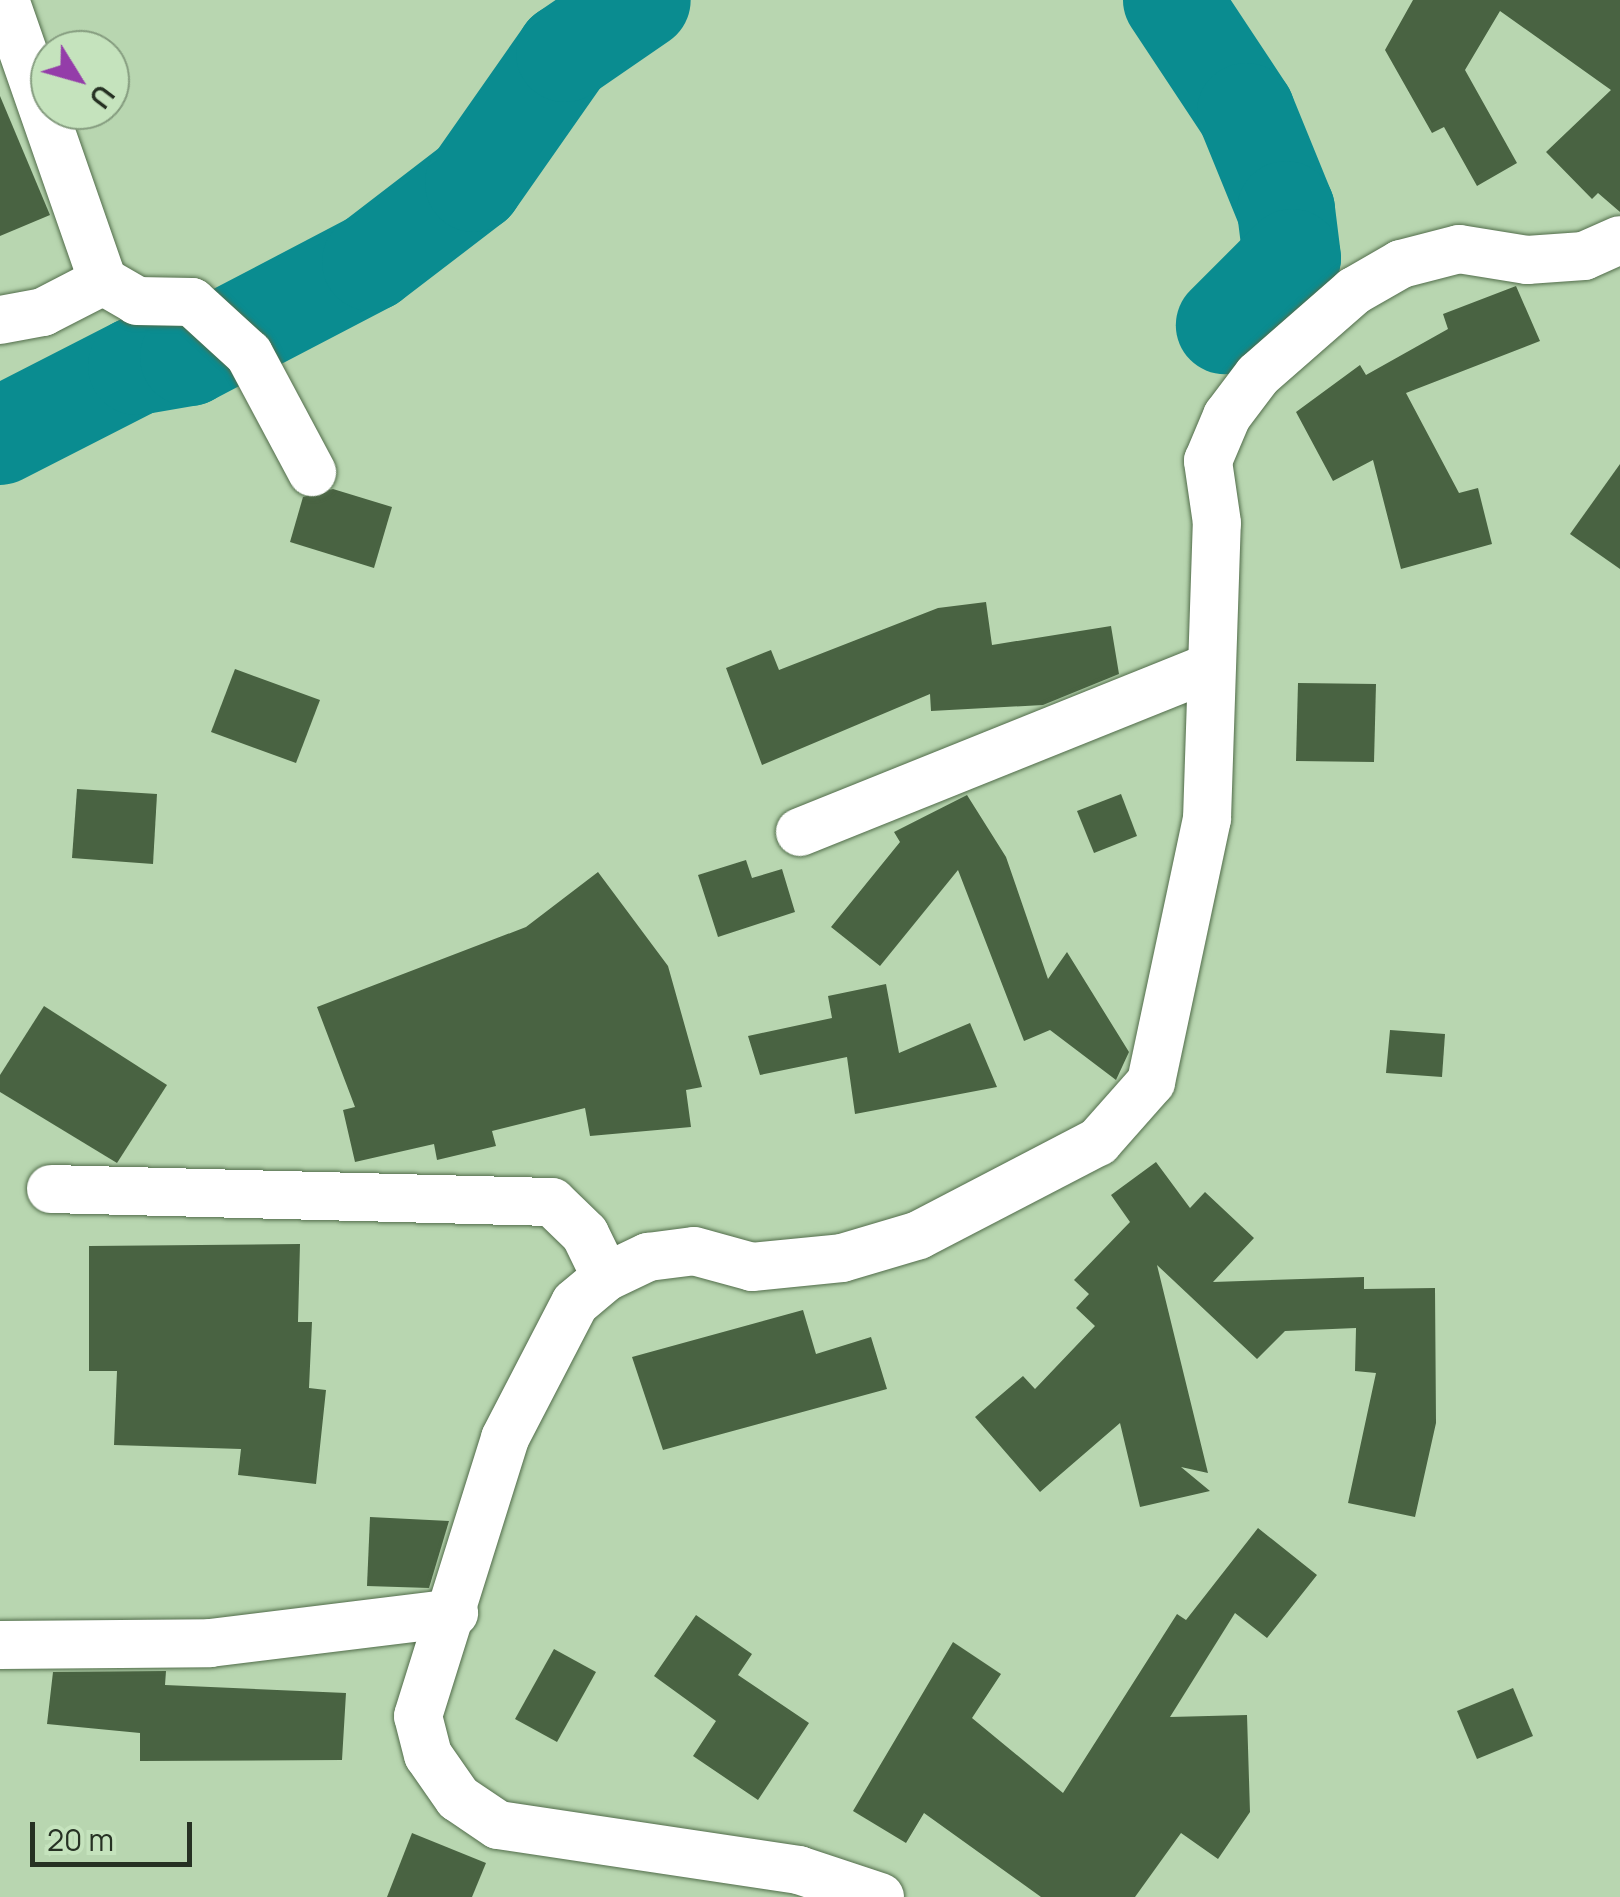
<!DOCTYPE html>
<style>
body{margin:0}
#map{position:relative;width:1620px;height:1897px;overflow:hidden;background:#b8d6b0;font-family:Manrope,sans-serif}
div>[style]{position:absolute}
.river>*{height:98px;margin:-49px;padding:0 49px;transform-origin:49px;border-radius:49px;background:#0a8c90}
.building>*{inset:0;background:#496342}
.roads{filter:drop-shadow(0 0 2px #526d4b) drop-shadow(0 0 2px #526d4b)}
.street>*{height:48px;margin:-24px;padding:0 24px;transform-origin:24px;border-radius:24px;background:#fff}
span{translate:-50% -50%;white-space:nowrap;text-align:center;line-height:1.15;-webkit-text-stroke:10px #c5e3bd;paint-order:stroke}
.north{position:absolute;left:30px;top:30px;width:100px;height:100px;box-sizing:border-box;background:#c5e3bd;border:2px solid #859c7f;border-radius:50%;rotate:127deg;font-size:28px;font-weight:700;line-height:40px;text-align:center;color:#263123}
.north::after{content:'';display:block;margin:auto;width:35px;height:45px;background:#943da9;clip-path:polygon(50% 0,100% 100%,50% 72%,0 100%)}
.scale{position:absolute;left:30px;top:1822px;width:162px;height:45px;box-sizing:border-box;border:5px solid #263123;border-top:0;padding-left:12px;font-size:30px;line-height:35px;white-space:nowrap;color:#263123;-webkit-text-stroke:8px #c5e3bd;paint-order:stroke}
</style>
<div id="map">
<div class="river">
<i style="left:1172px;top:0;width:134px;rotate:56.5deg"></i>
<i style="left:1246px;top:112px;width:106px;rotate:67.8deg"></i>
<i style="left:1286px;top:210px;width:48px;rotate:82.9deg"></i>
<i style="left:1292px;top:258px;width:95px;rotate:135deg"></i>
<i style="left:0;top:436px;width:154px;rotate:-27.1deg"></i>
<i style="left:137px;top:366px;width:53px;rotate:-9.8deg"></i>
<i style="left:189px;top:357px;width:205px;rotate:-27.6deg"></i>
<i style="left:371px;top:262px;width:130px;rotate:-37.5deg"></i>
<i style="left:474px;top:183px;width:159px;rotate:-55deg"></i>
<i style="left:565px;top:53px;width:93px;rotate:-34.5deg"></i>
</div>
<div class="building">
<i style="clip-path:polygon(1413px 0,1620px 0,1620px 212px,1598px 193px,1592px 199px,1546px 152px,1611px 90px,1500px 11px,1465px 70px,1517px 163px,1477px 186px,1444px 127px,1432px 133px,1385px 50px)"></i>
<i style="clip-path:polygon(0 96px,50px 215px,0 236px)"></i>
<i style="clip-path:polygon(1516px 286px,1540px 341px,1406px 393px,1459px 493px,1478px 488px,1492px 544px,1401px 569px,1373px 460px,1333px 481px,1296px 412px,1360px 365px,1366px 375px,1448px 329px,1443px 314px)"></i>
<i style="clip-path:polygon(1620px 464px,1620px 569px,1570px 534px)"></i>
<i style="clip-path:polygon(333px 489px,392px 507px,374px 568px,290px 542px,303px 497px)"></i>
<i style="clip-path:polygon(986px 602px,992px 645px,1111px 626px,1119px 674px,1043px 705px,931px 711px,930px 694px,762px 765px,726px 668px,771px 650px,779px 670px,938px 608px)"></i>
<i style="clip-path:polygon(235px 669px,320px 700px,296px 763px,211px 732px)"></i>
<i style="clip-path:polygon(1298px 683px,1376px 684px,1374px 762px,1296px 761px)"></i>
<i style="clip-path:polygon(77px 789px,157px 794px,153px 864px,72px 858px)"></i>
<i style="clip-path:polygon(1121px 794px,1137px 836px,1094px 853px,1077px 811px)"></i>
<i style="clip-path:polygon(967px 795px,1006px 857px,1048px 979px,1067px 952px,1129px 1052px,1116px 1080px,1050px 1030px,1024px 1041px,958px 870px,880px 966px,831px 927px,900px 842px,894px 832px)"></i>
<i style="clip-path:polygon(746px 860px,752px 878px,782px 869px,795px 912px,718px 937px,698px 875px)"></i>
<i style="clip-path:polygon(598px 872px,668px 966px,702px 1087px,686px 1090px,691px 1127px,590px 1136px,585px 1108px,492px 1131px,496px 1146px,437px 1160px,434px 1144px,355px 1162px,343px 1110px,355px 1107px,317px 1007px,526px 927px)"></i>
<i style="clip-path:polygon(886px 984px,899px 1053px,970px 1023px,997px 1087px,855px 1114px,847px 1057px,760px 1075px,748px 1036px,832px 1018px,828px 996px)"></i>
<i style="clip-path:polygon(44px 1006px,167px 1085px,117px 1163px,0 1092px,0 1075px)"></i>
<i style="clip-path:polygon(1390px 1030px,1445px 1034px,1442px 1077px,1386px 1073px)"></i>
<i style="clip-path:polygon(1156px 1162px,1190px 1208px,1205px 1192px,1254px 1238px,1213px 1282px,1364px 1277px,1364px 1289px,1435px 1288px,1436px 1423px,1415px 1517px,1348px 1503px,1376px 1373px,1355px 1371px,1356px 1328px,1285px 1331px,1257px 1359px,1157px 1265px,1208px 1473px,1181px 1467px,1210px 1491px,1140px 1507px,1120px 1423px,1040px 1492px,975px 1417px,1023px 1376px,1035px 1389px,1095px 1326px,1076px 1308px,1089px 1294px,1074px 1280px,1130px 1222px,1111px 1195px)"></i>
<i style="clip-path:polygon(300px 1244px,298px 1322px,312px 1322px,309px 1388px,326px 1390px,316px 1484px,238px 1475px,241px 1449px,114px 1445px,117px 1371px,89px 1371px,89px 1246px)"></i>
<i style="clip-path:polygon(803px 1310px,816px 1354px,871px 1337px,887px 1389px,663px 1450px,632px 1357px)"></i>
<i style="clip-path:polygon(370px 1517px,449px 1521px,429px 1588px,367px 1586px)"></i>
<i style="clip-path:polygon(1258px 1528px,1317px 1575px,1267px 1638px,1235px 1613px,1170px 1717px,1247px 1715px,1250px 1812px,1218px 1859px,1181px 1833px,1135px 1897px,1041px 1897px,924px 1813px,906px 1843px,853px 1811px,953px 1642px,1001px 1674px,972px 1718px,1063px 1793px,1177px 1614px,1186px 1620px)"></i>
<i style="clip-path:polygon(696px 1615px,752px 1654px,738px 1675px,809px 1723px,758px 1800px,693px 1756px,716px 1721px,654px 1676px)"></i>
<i style="clip-path:polygon(554px 1649px,596px 1672px,557px 1742px,515px 1719px)"></i>
<i style="clip-path:polygon(166px 1671px,165px 1685px,346px 1693px,342px 1760px,140px 1761px,140px 1733px,47px 1724px,53px 1672px)"></i>
<i style="clip-path:polygon(1513px 1688px,1533px 1736px,1477px 1759px,1457px 1711px)"></i>
<i style="clip-path:polygon(412px 1833px,486px 1863px,472px 1897px,387px 1897px)"></i>
</div>
<div class="roads">
<div class="street">
<i style="left:5px;top:0;width:298px;rotate:70.8deg"></i>
<i style="left:103px;top:281px;width:39px;rotate:30deg"></i>
<i style="left:137px;top:301px;width:55px;rotate:1deg"></i>
<i style="left:192px;top:302px;width:77px;rotate:42.4deg"></i>
<i style="left:249px;top:354px;width:134px;rotate:61.9deg"></i>
<i style="left:0;top:320px;width:44px;rotate:-10.5deg"></i>
<i style="left:43px;top:312px;width:68px;rotate:-27.3deg"></i>
<i style="left:800px;top:832px;width:442px;rotate:-21.9deg"></i>
<i style="left:51px;top:1189px;width:501px;rotate:1.49deg"></i>
<i style="left:552px;top:1202px;width:46px;rotate:44.1deg"></i>
<i style="left:585px;top:1234px;width:48px;rotate:64deg"></i>
<i style="left:0;top:1645px;width:210px;rotate:-0.5deg"></i>
<i style="left:210px;top:1643px;width:246px;rotate:-7deg"></i>
<i style="left:880px;top:1897px;width:85px;rotate:-161.6deg"></i>
<i style="left:799px;top:1870px;width:304px;rotate:-171.5deg"></i>
<i style="left:498px;top:1825px;width:48px;rotate:-146deg"></i>
<i style="left:458px;top:1798px;width:52px;rotate:-124.9deg"></i>
<i style="left:428px;top:1755px;width:40px;rotate:-104.4deg"></i>
<i style="left:418px;top:1716px;width:291px;rotate:-72.6deg"></i>
<i style="left:505px;top:1438px;width:152px;rotate:-62.6deg"></i>
<i style="left:575px;top:1303px;width:40px;rotate:-40deg"></i>
<i style="left:606px;top:1277px;width:47px;rotate:-25.5deg"></i>
<i style="left:648px;top:1257px;width:46px;rotate:-7.4deg"></i>
<i style="left:694px;top:1251px;width:60px;rotate:15.4deg"></i>
<i style="left:752px;top:1267px;width:90px;rotate:-5.7deg"></i>
<i style="left:842px;top:1258px;width:80px;rotate:-16.6deg"></i>
<i style="left:919px;top:1235px;width:202px;rotate:-27.5deg"></i>
<i style="left:1098px;top:1142px;width:80px;rotate:-48.5deg"></i>
<i style="left:1151px;top:1082px;width:269px;rotate:-78deg"></i>
<i style="left:1207px;top:819px;width:296px;rotate:-88.1deg"></i>
<i style="left:1217px;top:523px;width:63px;rotate:-98.3deg"></i>
<i style="left:1208px;top:461px;width:49px;rotate:-67.1deg"></i>
<i style="left:1227px;top:416px;width:51px;rotate:-52.9deg"></i>
<i style="left:1258px;top:375px;width:128px;rotate:-41.2deg"></i>
<i style="left:1354px;top:291px;width:54px;rotate:-29.9deg"></i>
<i style="left:1401px;top:264px;width:60px;rotate:-14.5deg"></i>
<i style="left:1459px;top:249px;width:69px;rotate:9.2deg"></i>
<i style="left:1527px;top:260px;width:57px;rotate:-4deg"></i>
<i style="left:1584px;top:256px;width:39px;rotate:-24deg"></i>
</div>
</div>
<div class="north">U</div>
<div class="scale">20 m</div>
</div>
